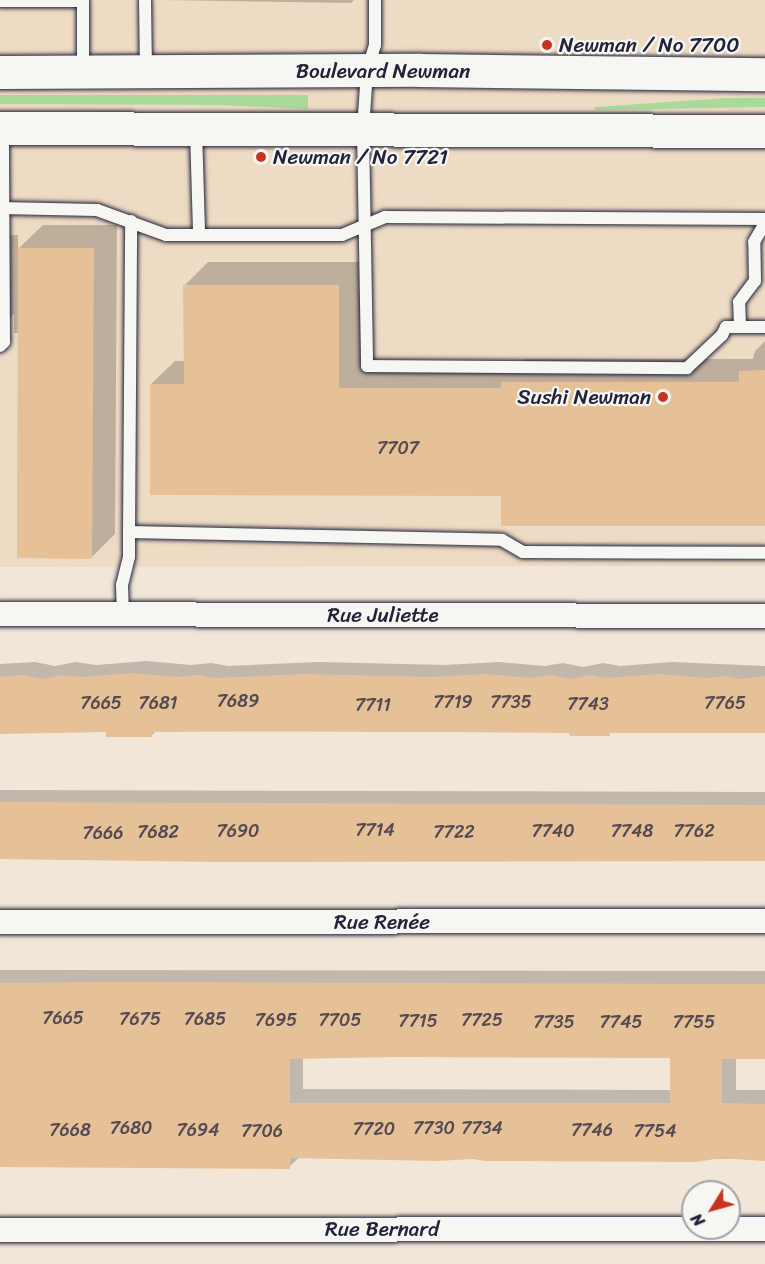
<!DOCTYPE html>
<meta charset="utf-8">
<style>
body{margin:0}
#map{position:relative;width:765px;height:1264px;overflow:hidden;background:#f1e6d7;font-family:Sriracha,sans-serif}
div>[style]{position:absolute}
.built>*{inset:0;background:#eedbc4}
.green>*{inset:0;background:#aada9a}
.shadow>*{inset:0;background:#0003}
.building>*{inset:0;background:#e6c097}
.roads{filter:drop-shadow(0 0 2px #22223b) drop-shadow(0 0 2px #22223b)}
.lane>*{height:12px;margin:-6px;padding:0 6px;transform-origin:6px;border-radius:6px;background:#f6f6f2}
.street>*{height:24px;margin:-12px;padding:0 12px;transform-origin:12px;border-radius:12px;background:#f6f6f2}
.secondary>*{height:33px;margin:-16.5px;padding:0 16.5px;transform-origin:16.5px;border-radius:16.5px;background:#f6f6f2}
.dots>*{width:16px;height:16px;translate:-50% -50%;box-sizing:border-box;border:3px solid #f6f6f2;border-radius:50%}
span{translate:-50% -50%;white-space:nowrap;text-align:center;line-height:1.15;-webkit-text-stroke:4.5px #f6f6f2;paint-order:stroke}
.number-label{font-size:18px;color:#534a52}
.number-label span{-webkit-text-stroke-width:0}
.poi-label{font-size:21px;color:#22223b}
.left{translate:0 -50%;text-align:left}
.right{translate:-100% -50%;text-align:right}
.street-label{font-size:21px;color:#22223b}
.north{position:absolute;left:681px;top:1180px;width:60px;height:60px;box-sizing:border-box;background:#f6f6f2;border:2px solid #a1a1a9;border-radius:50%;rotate:233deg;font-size:16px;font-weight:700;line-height:24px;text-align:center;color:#22223b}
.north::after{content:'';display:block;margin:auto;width:21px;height:27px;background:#c8321e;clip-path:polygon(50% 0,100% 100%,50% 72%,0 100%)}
</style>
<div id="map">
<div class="built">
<i style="clip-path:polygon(0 0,765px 0,765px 566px,0 567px)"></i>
</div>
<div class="green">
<i style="clip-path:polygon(0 95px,308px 95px,308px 109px,218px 105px,0 104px)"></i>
<i style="clip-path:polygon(727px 98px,765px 98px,765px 107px,595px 110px,595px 107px)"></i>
</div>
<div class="shadow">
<i style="clip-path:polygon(162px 0,354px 0,351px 3px)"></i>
<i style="clip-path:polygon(43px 225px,117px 225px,115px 534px,92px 557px,19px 333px,14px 333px,14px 314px,0 327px,0 236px,18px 235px,18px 249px)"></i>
<i style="clip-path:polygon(208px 262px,362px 262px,362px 365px,520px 365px,526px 359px,753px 359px,755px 351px,765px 341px,765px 524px,502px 494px,151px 384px,175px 361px,185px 361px,185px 285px)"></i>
<i style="clip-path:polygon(146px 661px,191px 665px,211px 663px,228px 666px,318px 662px,445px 665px,499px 662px,544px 666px,563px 663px,583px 667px,603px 663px,620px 666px,672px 662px,765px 666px,765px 732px,612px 732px,609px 734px,570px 732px,156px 731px,151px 736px,108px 731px,0 732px,0 664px,35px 662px,55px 666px,75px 662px,96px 665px)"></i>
<i style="clip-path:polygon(0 790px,765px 792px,765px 846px,0 858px)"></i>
<i style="clip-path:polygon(evenodd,0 970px,765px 971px,765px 1057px,736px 1058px,736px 1090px,765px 1090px,765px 1159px,300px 1157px,289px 1167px,0 1166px,0 970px,671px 1056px,672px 1090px,303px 1089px,303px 1057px,671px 1056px)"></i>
</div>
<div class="building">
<i style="clip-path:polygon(18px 248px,94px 248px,92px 559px,17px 558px)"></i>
<i style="clip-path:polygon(183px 285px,339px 285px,339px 388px,501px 388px,501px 382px,739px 382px,739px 371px,765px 370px,765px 526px,501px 526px,501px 496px,150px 495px,150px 384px,184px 384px)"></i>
<i style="clip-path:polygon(132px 673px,177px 677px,198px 675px,214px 678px,304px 674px,431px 677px,486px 674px,531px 678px,550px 675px,570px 679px,590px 675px,607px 678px,658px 674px,706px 678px,725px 676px,740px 679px,765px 676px,765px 733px,609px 733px,610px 736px,570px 736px,569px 733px,297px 731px,152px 732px,152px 737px,106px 737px,106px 732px,0 734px,0 677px,22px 675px,42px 679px,62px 675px,82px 677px)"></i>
<i style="clip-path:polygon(0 802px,765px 805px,765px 861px,217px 862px,0 859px)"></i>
<i style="clip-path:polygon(evenodd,115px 982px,765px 984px,765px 1059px,722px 1059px,722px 1103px,765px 1104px,765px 1161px,720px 1158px,697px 1162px,485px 1161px,473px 1159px,437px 1161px,290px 1158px,290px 1169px,0 1167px,0 983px,115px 982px,395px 1057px,670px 1058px,670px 1103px,290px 1103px,290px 1059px,395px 1057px)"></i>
</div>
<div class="roads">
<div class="lane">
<i style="left:83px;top:0;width:70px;rotate:90deg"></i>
<i style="left:145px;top:0;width:71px;rotate:89.2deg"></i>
<i style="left:375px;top:0;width:45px;rotate:90deg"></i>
<i style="left:375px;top:45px;width:27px;rotate:107deg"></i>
<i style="left:367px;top:71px;width:59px;rotate:93.9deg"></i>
<i style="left:363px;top:130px;width:236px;rotate:89deg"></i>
<i style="left:367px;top:366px;width:320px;rotate:0.4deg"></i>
<i style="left:687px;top:368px;width:48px;rotate:-43.3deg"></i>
<i style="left:722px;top:335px;width:9px;rotate:-63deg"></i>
<i style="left:726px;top:327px;width:39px"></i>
<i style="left:0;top:1px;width:82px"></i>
<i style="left:196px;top:130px;width:104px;rotate:88.3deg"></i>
<i style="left:0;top:208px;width:97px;rotate:1.2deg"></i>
<i style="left:97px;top:210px;width:73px;rotate:19.9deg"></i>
<i style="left:166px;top:235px;width:176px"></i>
<i style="left:342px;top:235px;width:47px;rotate:-22.7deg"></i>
<i style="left:385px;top:217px;width:380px;rotate:0.3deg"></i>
<i style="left:740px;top:327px;width:25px;rotate:-92deg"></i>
<i style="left:739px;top:302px;width:26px;rotate:-53deg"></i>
<i style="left:755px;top:281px;width:39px;rotate:-91deg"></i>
<i style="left:754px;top:242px;width:22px;rotate:-60deg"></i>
<i style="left:0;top:346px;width:6px;rotate:-45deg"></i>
<i style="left:4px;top:342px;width:212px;rotate:-90.3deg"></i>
<i style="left:129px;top:532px;width:311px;rotate:-89.6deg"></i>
<i style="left:123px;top:614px;width:29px;rotate:-92deg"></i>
<i style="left:122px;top:585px;width:29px;rotate:-76deg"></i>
<i style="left:129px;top:557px;width:25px;rotate:-90deg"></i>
<i style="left:129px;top:532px;width:373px;rotate:1.2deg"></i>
<i style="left:502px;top:540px;width:24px;rotate:30deg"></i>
<i style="left:523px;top:552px;width:242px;rotate:0.2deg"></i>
</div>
<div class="street">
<i style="left:0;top:614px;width:765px;rotate:0.15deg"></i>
<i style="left:0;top:922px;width:765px;rotate:-0.07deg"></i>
<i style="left:0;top:1230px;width:765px;rotate:-0.07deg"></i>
</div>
<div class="secondary">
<i style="left:0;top:72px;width:420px;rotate:-0.3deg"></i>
<i style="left:420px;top:70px;width:345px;rotate:0.7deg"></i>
<i style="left:0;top:128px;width:765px;rotate:0.22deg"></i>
</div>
</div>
<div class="dots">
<i style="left:547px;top:45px;background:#c8321e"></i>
<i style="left:261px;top:157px;background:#c8321e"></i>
<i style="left:663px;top:397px;background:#c8321e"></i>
</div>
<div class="number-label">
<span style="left:398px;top:448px">7707</span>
<span style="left:238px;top:701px">7689</span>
<span style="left:453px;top:702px">7719</span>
<span style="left:511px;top:702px">7735</span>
<span style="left:101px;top:703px">7665</span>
<span style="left:158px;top:703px">7681</span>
<span style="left:725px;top:703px">7765</span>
<span style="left:588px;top:704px">7743</span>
<span style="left:373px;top:705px">7711</span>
<span style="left:375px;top:830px">7714</span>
<span style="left:238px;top:831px">7690</span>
<span style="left:553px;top:831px">7740</span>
<span style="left:632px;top:831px">7748</span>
<span style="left:694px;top:831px">7762</span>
<span style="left:158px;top:832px">7682</span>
<span style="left:454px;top:832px">7722</span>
<span style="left:103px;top:833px">7666</span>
<span style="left:63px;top:1018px">7665</span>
<span style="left:140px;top:1019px">7675</span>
<span style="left:205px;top:1019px">7685</span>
<span style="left:276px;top:1020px">7695</span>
<span style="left:340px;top:1020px">7705</span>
<span style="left:482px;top:1020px">7725</span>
<span style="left:418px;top:1021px">7715</span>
<span style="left:554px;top:1022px">7735</span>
<span style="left:621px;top:1022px">7745</span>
<span style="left:694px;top:1022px">7755</span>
<span style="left:131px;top:1128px">7680</span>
<span style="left:434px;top:1128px">7730</span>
<span style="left:482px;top:1128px">7734</span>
<span style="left:374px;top:1129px">7720</span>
<span style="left:70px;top:1130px">7668</span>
<span style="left:198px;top:1130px">7694</span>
<span style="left:592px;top:1130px">7746</span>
<span style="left:262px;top:1131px">7706</span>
<span style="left:655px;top:1131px">7754</span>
</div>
<div class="poi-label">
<span class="left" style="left:559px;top:45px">Newman / No 7700</span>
<span class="left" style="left:273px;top:157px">Newman / No 7721</span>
<span class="right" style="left:651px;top:397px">Sushi Newman</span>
</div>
<div class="street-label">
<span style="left:383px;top:71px">Boulevard Newman</span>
<span style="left:383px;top:615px">Rue Juliette</span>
<span style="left:382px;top:922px">Rue Renée</span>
<span style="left:382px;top:1229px">Rue Bernard</span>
</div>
<div class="north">N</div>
</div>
